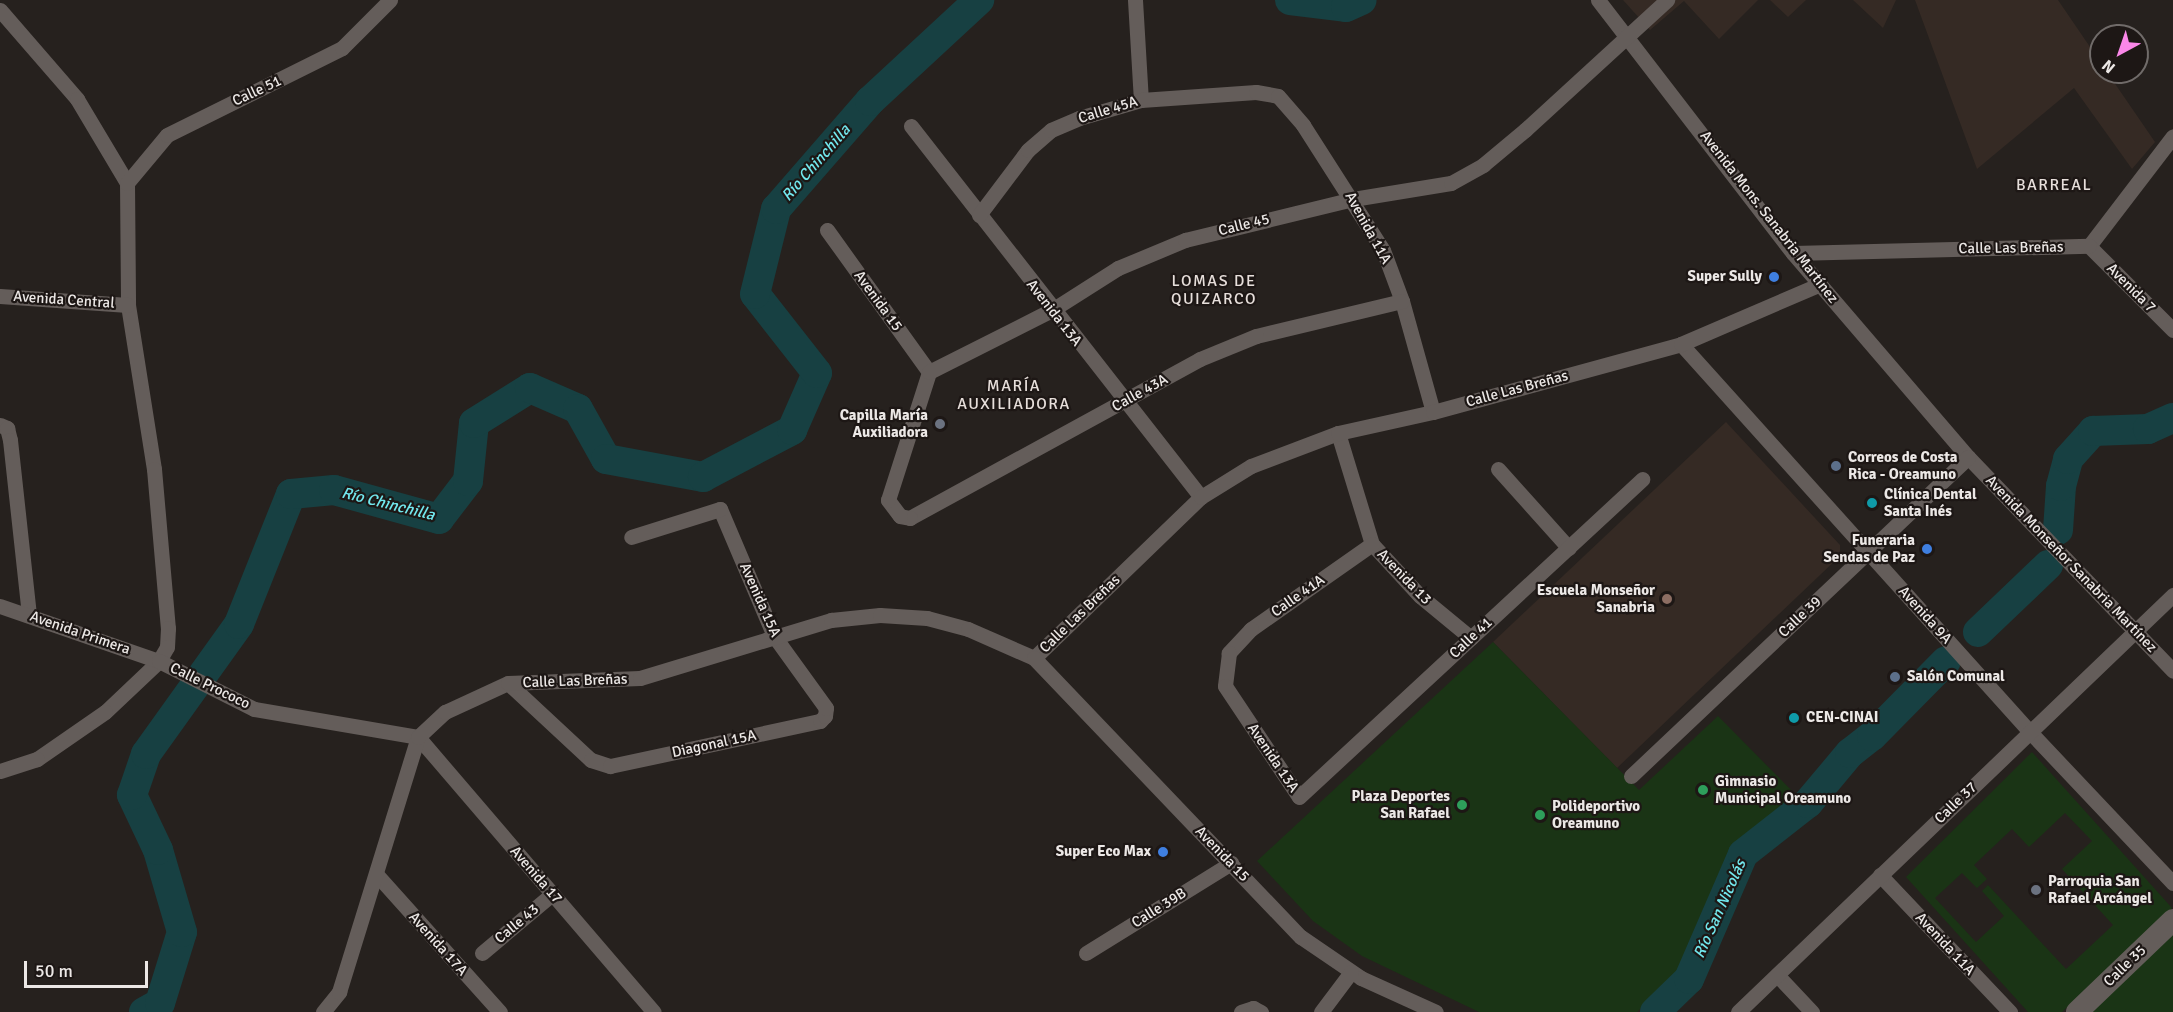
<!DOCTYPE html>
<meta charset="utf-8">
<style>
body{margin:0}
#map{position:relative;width:2173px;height:1012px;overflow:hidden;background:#26211e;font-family:Signika,sans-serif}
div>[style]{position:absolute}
.built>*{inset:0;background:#352a24}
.green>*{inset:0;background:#1a3415}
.river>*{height:30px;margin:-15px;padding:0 15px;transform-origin:15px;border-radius:15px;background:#174042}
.minor>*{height:15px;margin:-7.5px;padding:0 7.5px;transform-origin:7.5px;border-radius:7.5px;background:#645d5a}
.secondary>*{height:22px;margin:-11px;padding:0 11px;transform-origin:11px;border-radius:11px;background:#645d5a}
.dots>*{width:16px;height:16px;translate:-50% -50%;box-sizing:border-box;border:3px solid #1d1715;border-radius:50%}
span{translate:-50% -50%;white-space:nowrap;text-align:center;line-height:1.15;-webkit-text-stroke:4.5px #1d1715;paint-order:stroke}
.street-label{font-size:15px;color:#ece8e6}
.poi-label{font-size:15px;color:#ece8e6;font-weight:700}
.right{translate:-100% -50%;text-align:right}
.left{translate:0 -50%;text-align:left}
.water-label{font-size:16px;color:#72e7ed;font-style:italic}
.neighbourhood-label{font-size:16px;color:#e7dfdb;letter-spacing:1.5px}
.north{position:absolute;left:2089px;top:24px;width:60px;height:60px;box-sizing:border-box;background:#1d1715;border:2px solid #706b69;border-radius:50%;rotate:220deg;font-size:16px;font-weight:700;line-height:24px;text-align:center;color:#ece8e6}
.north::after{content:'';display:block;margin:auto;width:21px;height:27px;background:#fa87e8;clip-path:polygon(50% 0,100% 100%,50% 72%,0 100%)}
.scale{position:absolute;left:24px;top:961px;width:124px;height:27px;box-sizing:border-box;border:3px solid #ece8e6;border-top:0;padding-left:8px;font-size:18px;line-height:21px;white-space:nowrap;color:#ece8e6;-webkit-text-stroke:4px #1d1715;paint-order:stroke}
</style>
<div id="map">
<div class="built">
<i style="clip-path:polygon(1623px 0,1758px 0,1719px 39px,1684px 1px,1650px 30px)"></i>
<i style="clip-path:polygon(1770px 0,1806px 0,1788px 17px)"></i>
<i style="clip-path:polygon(1853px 0,1896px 0,1883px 28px)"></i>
<i style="clip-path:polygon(1915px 0,2058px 0,2101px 63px,2101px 72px,2107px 72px,2155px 142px,2132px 169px,2074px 88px,1977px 169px)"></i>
<i style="clip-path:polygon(1726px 422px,1840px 545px,1840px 556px,1617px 768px,1493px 642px)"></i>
</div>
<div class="green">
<i style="clip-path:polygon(1493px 642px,1639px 790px,1718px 716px,1796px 795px,1727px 858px,1713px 916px,1682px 970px,1637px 1012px,1479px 1012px,1362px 956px,1313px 921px,1257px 861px)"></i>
<i style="clip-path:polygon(evenodd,2032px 752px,2172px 908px,2062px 1012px,2028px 1012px,1906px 877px,2032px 752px,2065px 813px,2092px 841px,2062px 869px,2113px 925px,2066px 969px,1988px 885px,1982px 891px,2004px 916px,1976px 942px,1935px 898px,1962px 873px,1977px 888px,1987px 879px,1974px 865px,2012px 829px,2029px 847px,2065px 813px)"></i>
<i style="clip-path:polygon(2173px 933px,2173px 1012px,2092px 1012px)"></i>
</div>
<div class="river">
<i style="left:1290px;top:0;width:56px;rotate:7.1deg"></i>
<i style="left:1346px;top:7px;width:17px;rotate:-24deg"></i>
<i style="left:2058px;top:530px;width:44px;rotate:-86.1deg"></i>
<i style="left:2061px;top:486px;width:28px;rotate:-75deg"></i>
<i style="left:2068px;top:459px;width:38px;rotate:-48deg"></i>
<i style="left:2093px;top:431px;width:55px;rotate:-2.1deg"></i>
<i style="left:2148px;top:429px;width:27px;rotate:-24deg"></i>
<i style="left:1978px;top:632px;width:97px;rotate:-43.7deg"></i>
<i style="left:144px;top:1012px;width:18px;rotate:-29deg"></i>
<i style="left:160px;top:1003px;width:74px;rotate:-72.8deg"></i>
<i style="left:182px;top:932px;width:85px;rotate:-106.3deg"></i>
<i style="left:158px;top:850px;width:61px;rotate:-115.3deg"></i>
<i style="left:132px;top:795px;width:43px;rotate:-71.1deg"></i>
<i style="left:146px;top:754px;width:160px;rotate:-54.4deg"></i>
<i style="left:239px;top:624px;width:140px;rotate:-68.2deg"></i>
<i style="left:291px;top:494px;width:43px;rotate:-5.3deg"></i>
<i style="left:334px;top:490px;width:109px;rotate:15.4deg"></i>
<i style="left:439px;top:519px;width:48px;rotate:-52.7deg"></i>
<i style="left:468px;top:481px;width:58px;rotate:-84.1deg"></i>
<i style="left:474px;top:423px;width:66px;rotate:-32deg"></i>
<i style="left:530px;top:388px;width:52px;rotate:23.6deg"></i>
<i style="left:578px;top:409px;width:57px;rotate:60.8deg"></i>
<i style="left:606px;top:459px;width:99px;rotate:10.5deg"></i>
<i style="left:703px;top:477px;width:101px;rotate:-27.8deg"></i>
<i style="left:792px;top:430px;width:62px;rotate:-66.3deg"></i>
<i style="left:817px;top:373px;width:100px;rotate:-128.1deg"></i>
<i style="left:755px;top:294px;width:88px;rotate:-76.1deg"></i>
<i style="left:776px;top:209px;width:143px;rotate:-49deg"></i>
<i style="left:870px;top:101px;width:149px;rotate:-42.8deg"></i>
<i style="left:1655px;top:1012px;width:47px;rotate:-44.1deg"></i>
<i style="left:1689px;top:979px;width:136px;rotate:-66.6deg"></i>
<i style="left:1743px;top:854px;width:83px;rotate:-38.1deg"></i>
<i style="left:1808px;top:803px;width:65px;rotate:-50deg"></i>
<i style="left:1850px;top:753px;width:28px;rotate:-38deg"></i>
<i style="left:1872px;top:736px;width:105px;rotate:-45.4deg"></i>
</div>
<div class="minor">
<i style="left:1135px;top:0;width:100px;rotate:86.6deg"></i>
<i style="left:1598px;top:0;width:319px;rotate:52.4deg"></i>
<i style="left:1793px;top:253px;width:269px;rotate:49.4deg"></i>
<i style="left:1968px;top:457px;width:296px;rotate:46.2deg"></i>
<i style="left:0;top:10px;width:118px;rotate:49.1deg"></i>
<i style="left:77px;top:99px;width:98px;rotate:59.2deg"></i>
<i style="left:127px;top:183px;width:122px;rotate:89.5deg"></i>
<i style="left:128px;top:305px;width:166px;rotate:81deg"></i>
<i style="left:154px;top:469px;width:160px;rotate:85deg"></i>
<i style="left:168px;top:628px;width:19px;rotate:93deg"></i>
<i style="left:167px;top:647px;width:16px;rotate:120deg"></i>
<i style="left:159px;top:661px;width:74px;rotate:136.6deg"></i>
<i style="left:105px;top:712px;width:83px;rotate:145.3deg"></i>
<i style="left:37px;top:759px;width:39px;rotate:162deg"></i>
<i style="left:911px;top:126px;width:471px;rotate:52deg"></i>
<i style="left:127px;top:183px;width:62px;rotate:-50.2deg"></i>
<i style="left:167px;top:135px;width:195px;rotate:-26.4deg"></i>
<i style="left:342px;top:48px;width:68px;rotate:-45deg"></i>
<i style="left:979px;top:215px;width:81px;rotate:-53deg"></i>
<i style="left:1028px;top:150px;width:30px;rotate:-41deg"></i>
<i style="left:1051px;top:130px;width:30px;rotate:-23deg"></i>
<i style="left:1079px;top:118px;width:65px;rotate:-16.2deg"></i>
<i style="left:1141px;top:100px;width:115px;rotate:-4deg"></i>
<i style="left:1256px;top:92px;width:22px;rotate:10deg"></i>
<i style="left:1278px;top:96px;width:38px;rotate:49deg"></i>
<i style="left:1303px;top:125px;width:148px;rotate:57.4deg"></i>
<i style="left:1383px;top:250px;width:54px;rotate:69.6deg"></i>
<i style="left:1402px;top:301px;width:115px;rotate:74.4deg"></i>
<i style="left:827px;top:230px;width:175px;rotate:54.3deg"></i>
<i style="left:2089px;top:246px;width:138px;rotate:-52.6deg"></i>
<i style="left:2089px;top:246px;width:119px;rotate:45deg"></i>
<i style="left:1793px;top:253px;width:296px;rotate:-1.4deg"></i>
<i style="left:0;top:296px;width:128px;rotate:4deg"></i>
<i style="left:1402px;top:301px;width:150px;rotate:166.5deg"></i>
<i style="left:1256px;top:336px;width:61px;rotate:157.7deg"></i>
<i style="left:1200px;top:359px;width:331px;rotate:151.3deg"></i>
<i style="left:910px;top:518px;width:10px;rotate:-169deg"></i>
<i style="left:900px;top:516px;width:20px;rotate:-127deg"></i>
<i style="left:888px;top:500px;width:134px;rotate:-72.2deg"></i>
<i style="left:929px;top:372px;width:138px;rotate:-26.8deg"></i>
<i style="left:1052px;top:310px;width:78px;rotate:-32.5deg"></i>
<i style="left:1118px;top:268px;width:73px;rotate:-22.7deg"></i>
<i style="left:1185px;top:240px;width:173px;rotate:-13.7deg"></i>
<i style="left:1353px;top:199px;width:99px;rotate:-9.3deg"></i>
<i style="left:1451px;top:183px;width:37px;rotate:-29deg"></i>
<i style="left:1483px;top:165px;width:55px;rotate:-39.8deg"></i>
<i style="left:1525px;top:130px;width:193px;rotate:-42.5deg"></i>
<i style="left:1681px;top:344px;width:522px;rotate:48.03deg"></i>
<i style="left:2030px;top:732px;width:208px;rotate:46.6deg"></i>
<i style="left:0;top:425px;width:8px;rotate:23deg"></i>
<i style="left:7px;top:428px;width:12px;rotate:76deg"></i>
<i style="left:10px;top:440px;width:176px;rotate:83.8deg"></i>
<i style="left:1338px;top:433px;width:116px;rotate:73deg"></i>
<i style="left:1372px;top:544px;width:71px;rotate:47.3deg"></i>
<i style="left:1420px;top:596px;width:66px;rotate:39.5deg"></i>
<i style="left:1498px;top:469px;width:106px;rotate:48.1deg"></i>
<i style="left:1372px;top:544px;width:148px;rotate:144.9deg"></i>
<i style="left:1251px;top:629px;width:33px;rotate:133deg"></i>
<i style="left:1229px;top:653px;width:33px;rotate:97deg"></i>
<i style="left:1225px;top:686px;width:133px;rotate:56.3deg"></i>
<i style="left:1299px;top:797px;width:468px;rotate:-42.8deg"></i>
<i style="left:0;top:606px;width:168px;rotate:19.1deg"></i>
<i style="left:159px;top:661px;width:106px;rotate:26.8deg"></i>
<i style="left:254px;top:709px;width:166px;rotate:9.7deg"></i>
<i style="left:1034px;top:658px;width:232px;rotate:-44deg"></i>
<i style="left:1201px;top:497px;width:59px;rotate:-31.8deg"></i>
<i style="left:1251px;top:466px;width:93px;rotate:-20.8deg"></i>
<i style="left:1338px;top:433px;width:97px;rotate:-12.5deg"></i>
<i style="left:1433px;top:412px;width:257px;rotate:-15.3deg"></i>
<i style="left:1681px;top:344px;width:151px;rotate:-23.3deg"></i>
<i style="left:508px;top:683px;width:113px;rotate:42.9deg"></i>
<i style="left:591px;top:760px;width:20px;rotate:18deg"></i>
<i style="left:610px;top:766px;width:215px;rotate:-12.1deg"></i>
<i style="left:820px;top:721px;width:7px;rotate:-45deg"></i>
<i style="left:825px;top:716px;width:8px;rotate:-83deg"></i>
<i style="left:826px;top:708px;width:89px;rotate:-125.8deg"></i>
<i style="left:774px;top:636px;width:138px;rotate:-113deg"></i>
<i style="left:720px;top:509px;width:93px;rotate:162.5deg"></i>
<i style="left:418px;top:737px;width:362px;rotate:49.4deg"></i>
<i style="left:1631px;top:776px;width:464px;rotate:-43.4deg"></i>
<i style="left:377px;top:875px;width:184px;rotate:48.1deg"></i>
<i style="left:1880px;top:875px;width:189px;rotate:46.5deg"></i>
<i style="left:482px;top:953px;width:92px;rotate:-40.1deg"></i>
<i style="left:1086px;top:953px;width:171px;rotate:-31.8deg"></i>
<i style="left:1777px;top:975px;width:51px;rotate:46.6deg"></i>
<i style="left:323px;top:1012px;width:26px;rotate:-51deg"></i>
<i style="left:339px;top:992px;width:267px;rotate:-72.8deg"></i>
<i style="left:418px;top:737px;width:37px;rotate:-43deg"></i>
<i style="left:445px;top:712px;width:69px;rotate:-24.7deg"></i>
<i style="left:508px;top:683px;width:132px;rotate:-2.2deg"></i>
<i style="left:640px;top:678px;width:200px;rotate:-16.9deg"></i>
<i style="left:831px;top:620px;width:49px;rotate:-5.8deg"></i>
<i style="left:880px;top:615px;width:47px;rotate:3.7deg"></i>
<i style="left:927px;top:618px;width:42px;rotate:15deg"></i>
<i style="left:968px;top:629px;width:72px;rotate:23.7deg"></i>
<i style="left:1034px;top:658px;width:386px;rotate:46.3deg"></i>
<i style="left:1301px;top:937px;width:73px;rotate:34.3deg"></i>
<i style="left:1361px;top:978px;width:82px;rotate:24.4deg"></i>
<i style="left:1241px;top:1012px;width:13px;rotate:-18deg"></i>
<i style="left:1253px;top:1008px;width:9px;rotate:27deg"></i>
<i style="left:1321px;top:1012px;width:50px;rotate:-53.1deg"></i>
<i style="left:1738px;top:1012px;width:603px;rotate:-43.79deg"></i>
</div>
<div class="secondary">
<i style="left:2077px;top:1012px;width:133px;rotate:-43.8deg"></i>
</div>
<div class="dots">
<i style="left:1774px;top:277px;background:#3f7fe0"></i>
<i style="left:940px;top:424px;background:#6b7280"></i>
<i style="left:1836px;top:466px;background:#5c6f8a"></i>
<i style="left:1872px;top:503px;background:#0f9aa8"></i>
<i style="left:1927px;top:549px;background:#3f7fe0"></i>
<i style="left:1667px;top:599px;background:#8d6e63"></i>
<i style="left:1895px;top:677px;background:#5c6f8a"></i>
<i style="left:1794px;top:718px;background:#0f9aa8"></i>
<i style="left:1703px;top:790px;background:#2e9e5b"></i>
<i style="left:1462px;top:805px;background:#2e9e5b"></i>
<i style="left:1540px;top:815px;background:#2e9e5b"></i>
<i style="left:1163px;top:852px;background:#3f7fe0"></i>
<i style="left:2036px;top:890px;background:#6b7280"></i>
</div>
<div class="street-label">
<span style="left:257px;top:91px;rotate:-25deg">Calle 51</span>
<span style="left:1108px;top:110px;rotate:-17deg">Calle 45A</span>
<span style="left:1769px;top:217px;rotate:52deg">Avenida Mons. Sanabria Martínez</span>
<span style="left:1244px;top:225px;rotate:-14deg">Calle 45</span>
<span style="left:1368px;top:228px;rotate:61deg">Avenida 11A</span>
<span style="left:2011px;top:248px;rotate:-1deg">Calle Las Breñas</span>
<span style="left:2131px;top:288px;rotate:45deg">Avenida 7</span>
<span style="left:64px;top:300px;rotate:4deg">Avenida Central</span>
<span style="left:878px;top:301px;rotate:54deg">Avenida 15</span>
<span style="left:1054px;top:313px;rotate:52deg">Avenida 13A</span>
<span style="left:1517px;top:389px;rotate:-15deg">Calle Las Breñas</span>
<span style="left:1140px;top:393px;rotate:-29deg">Calle 43A</span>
<span style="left:2071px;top:564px;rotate:46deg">Avenida Monseñor Sanabria Martínez</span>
<span style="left:1404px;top:577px;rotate:46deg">Avenida 13</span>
<span style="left:1298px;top:596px;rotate:-35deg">Calle 41A</span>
<span style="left:760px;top:600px;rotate:66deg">Avenida 15A</span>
<span style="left:1080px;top:614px;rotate:-44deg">Calle Las Breñas</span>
<span style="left:1925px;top:615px;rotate:48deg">Avenida 9A</span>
<span style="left:1800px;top:617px;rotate:-43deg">Calle 39</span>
<span style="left:80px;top:633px;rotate:19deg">Avenida Primera</span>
<span style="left:1471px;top:638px;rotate:-43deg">Calle 41</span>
<span style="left:575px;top:681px;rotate:-2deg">Calle Las Breñas</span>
<span style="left:210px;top:686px;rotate:26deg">Calle Prococo</span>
<span style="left:714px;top:744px;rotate:-12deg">Diagonal 15A</span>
<span style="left:1273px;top:758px;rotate:56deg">Avenida 13A</span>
<span style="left:1956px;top:803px;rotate:-44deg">Calle 37</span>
<span style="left:1222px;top:854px;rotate:46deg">Avenida 15</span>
<span style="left:536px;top:875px;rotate:49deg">Avenida 17</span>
<span style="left:1159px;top:908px;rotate:-32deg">Calle 39B</span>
<span style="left:517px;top:924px;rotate:-40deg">Calle 43</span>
<span style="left:438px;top:944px;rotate:48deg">Avenida 17A</span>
<span style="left:1945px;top:944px;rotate:47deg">Avenida 11A</span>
<span style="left:2125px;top:966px;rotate:-44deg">Calle 35</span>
</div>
<div class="poi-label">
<span class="right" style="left:1762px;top:277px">Super Sully</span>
<span class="right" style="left:928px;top:424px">Capilla María<br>Auxiliadora</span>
<span class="left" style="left:1848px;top:466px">Correos de Costa<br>Rica - Oreamuno</span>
<span class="left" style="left:1884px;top:503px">Clínica Dental<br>Santa Inés</span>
<span class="right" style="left:1915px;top:549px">Funeraria<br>Sendas de Paz</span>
<span class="right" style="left:1655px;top:599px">Escuela Monseñor<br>Sanabria</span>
<span class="left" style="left:1907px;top:677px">Salón Comunal</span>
<span class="left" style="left:1806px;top:718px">CEN-CINAI</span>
<span class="left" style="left:1715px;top:790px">Gimnasio<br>Municipal Oreamuno</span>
<span class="right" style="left:1450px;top:805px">Plaza Deportes<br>San Rafael</span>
<span class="left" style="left:1552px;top:815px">Polideportivo<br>Oreamuno</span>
<span class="right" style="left:1151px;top:852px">Super Eco Max</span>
<span class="left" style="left:2048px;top:890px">Parroquia San<br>Rafael Arcángel</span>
</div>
<div class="water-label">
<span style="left:816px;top:163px;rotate:-49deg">Río Chinchilla</span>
<span style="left:388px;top:504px;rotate:14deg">Río Chinchilla</span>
<span style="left:1720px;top:909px;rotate:-66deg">Río San Nicolás</span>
</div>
<div class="neighbourhood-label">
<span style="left:2054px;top:185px">BARREAL</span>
<span style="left:1214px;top:290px">LOMAS DE<br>QUIZARCO</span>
<span style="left:1014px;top:395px">MARÍA<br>AUXILIADORA</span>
</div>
<div class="north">N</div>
<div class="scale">50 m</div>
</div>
